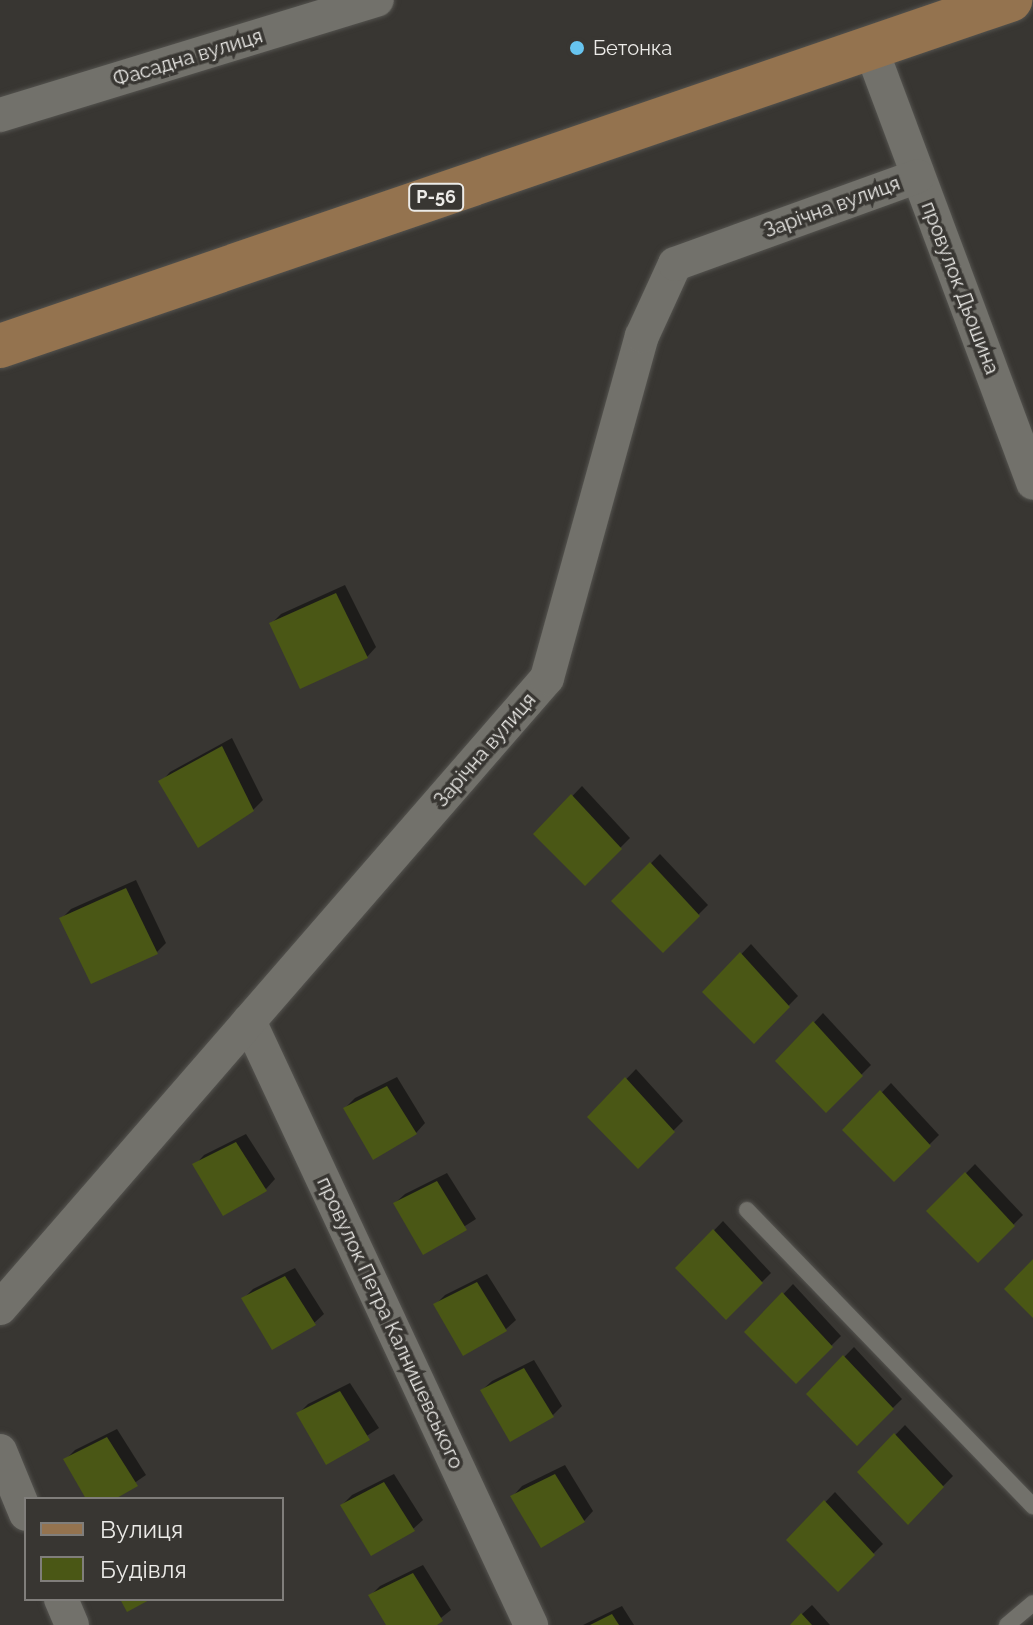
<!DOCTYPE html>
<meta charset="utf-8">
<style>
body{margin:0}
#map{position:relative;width:1033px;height:1625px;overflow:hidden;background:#383632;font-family:Raleway,sans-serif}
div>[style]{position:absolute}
.shadow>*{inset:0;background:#0007}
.building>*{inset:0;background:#4a5715}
.roads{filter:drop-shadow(0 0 2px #54534f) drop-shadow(0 0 2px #54534f)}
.lane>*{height:16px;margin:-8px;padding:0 8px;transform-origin:8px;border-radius:8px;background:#72716b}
.street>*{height:34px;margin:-17px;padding:0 17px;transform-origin:17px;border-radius:17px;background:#72716b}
.primary>*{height:44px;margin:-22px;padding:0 22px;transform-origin:22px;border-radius:22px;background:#94734f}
.dots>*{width:22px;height:22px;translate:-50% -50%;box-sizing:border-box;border:4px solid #383632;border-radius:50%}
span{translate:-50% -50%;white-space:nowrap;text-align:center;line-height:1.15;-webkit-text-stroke:7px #383632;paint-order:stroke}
.shield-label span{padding:2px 6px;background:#383632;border:2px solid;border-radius:6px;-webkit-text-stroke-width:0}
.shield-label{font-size:18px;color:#ecebe8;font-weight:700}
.poi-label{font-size:20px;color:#ecebe8}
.left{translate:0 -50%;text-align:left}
.street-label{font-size:20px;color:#ecebe8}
.legend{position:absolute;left:24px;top:1497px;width:260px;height:104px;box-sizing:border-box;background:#383632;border:2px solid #807e7b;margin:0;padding:10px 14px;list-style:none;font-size:24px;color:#ecebe8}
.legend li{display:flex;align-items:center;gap:16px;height:40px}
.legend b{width:40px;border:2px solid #807e7b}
</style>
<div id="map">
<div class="shadow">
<i style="clip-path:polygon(345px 585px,376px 647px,367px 657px,271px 624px,281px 614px)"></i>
<i style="clip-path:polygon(232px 738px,263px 800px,253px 810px,161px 782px,170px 772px)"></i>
<i style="clip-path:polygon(582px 786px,630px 838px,585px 883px,536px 834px)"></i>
<i style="clip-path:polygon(660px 854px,708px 905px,663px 950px,614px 901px)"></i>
<i style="clip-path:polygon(136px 880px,166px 943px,157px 952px,61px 919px,71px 909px)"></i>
<i style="clip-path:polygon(751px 944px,798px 996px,754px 1041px,705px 992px)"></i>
<i style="clip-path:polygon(823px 1013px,871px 1065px,826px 1110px,778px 1061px)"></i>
<i style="clip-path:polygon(636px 1069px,683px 1121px,638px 1166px,590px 1117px)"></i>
<i style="clip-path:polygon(397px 1077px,425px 1123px,416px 1133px,345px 1108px,355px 1098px)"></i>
<i style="clip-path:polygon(891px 1083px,939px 1135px,894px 1180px,845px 1130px)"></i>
<i style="clip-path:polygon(246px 1134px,275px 1179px,266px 1189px,195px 1165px,204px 1155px)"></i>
<i style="clip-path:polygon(975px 1164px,1023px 1215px,978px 1260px,929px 1211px)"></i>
<i style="clip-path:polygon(447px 1173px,476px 1219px,424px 1252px,395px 1203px,405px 1194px)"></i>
<i style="clip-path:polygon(723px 1221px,771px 1273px,726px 1318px,678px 1268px)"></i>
<i style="clip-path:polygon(295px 1268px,324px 1314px,314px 1323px,244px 1298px,253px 1289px)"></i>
<i style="clip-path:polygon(487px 1274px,516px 1320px,506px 1329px,464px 1353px,435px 1305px,445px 1295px)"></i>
<i style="clip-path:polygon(793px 1284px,841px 1336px,796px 1381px,747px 1332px)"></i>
<i style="clip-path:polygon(854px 1347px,902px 1399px,857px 1443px,808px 1394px)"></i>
<i style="clip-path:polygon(534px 1360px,562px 1406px,553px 1415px,482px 1390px,492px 1381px)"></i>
<i style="clip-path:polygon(350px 1383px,379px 1428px,327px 1462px,298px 1414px,308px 1404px)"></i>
<i style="clip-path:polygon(905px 1425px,953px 1476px,908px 1522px,859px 1472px)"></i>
<i style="clip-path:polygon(117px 1429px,146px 1475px,111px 1499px,88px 1499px,65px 1460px,75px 1450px)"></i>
<i style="clip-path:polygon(565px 1465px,593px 1511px,584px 1521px,513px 1496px,522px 1486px)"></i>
<i style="clip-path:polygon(394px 1474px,423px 1520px,413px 1529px,342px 1505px,352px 1495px)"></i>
<i style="clip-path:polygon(835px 1492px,883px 1544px,838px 1589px,789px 1540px)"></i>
<i style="clip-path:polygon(423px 1565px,451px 1610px,432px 1625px,388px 1625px,371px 1595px,380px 1586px)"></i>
<i style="clip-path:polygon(812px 1605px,830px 1625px,792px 1625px,802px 1614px)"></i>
<i style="clip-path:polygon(622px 1606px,634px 1625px,583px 1625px)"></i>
</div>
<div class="building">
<i style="clip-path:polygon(336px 593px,368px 658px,300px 689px,269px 623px)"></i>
<i style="clip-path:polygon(222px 746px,254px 811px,198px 848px,158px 781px)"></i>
<i style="clip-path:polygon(571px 794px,622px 849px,585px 886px,533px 834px)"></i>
<i style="clip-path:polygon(650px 862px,700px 916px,663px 953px,611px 901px)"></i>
<i style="clip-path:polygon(126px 888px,158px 954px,91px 984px,59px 918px)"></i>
<i style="clip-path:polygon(740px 952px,790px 1007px,754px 1044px,702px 992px)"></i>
<i style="clip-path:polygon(813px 1021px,863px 1076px,826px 1113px,775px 1061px)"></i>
<i style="clip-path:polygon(625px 1077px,675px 1132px,638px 1169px,587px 1117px)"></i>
<i style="clip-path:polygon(387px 1086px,417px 1134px,373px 1160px,343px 1108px)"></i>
<i style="clip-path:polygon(880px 1090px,931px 1146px,894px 1182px,842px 1130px)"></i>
<i style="clip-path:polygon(236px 1142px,267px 1191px,223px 1216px,192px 1164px)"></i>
<i style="clip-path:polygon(965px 1172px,1015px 1226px,978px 1263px,926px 1211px)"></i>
<i style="clip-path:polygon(437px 1181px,467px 1230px,423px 1255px,393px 1203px)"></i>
<i style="clip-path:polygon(713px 1229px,763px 1283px,726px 1320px,675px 1268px)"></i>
<i style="clip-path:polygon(1033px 1259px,1033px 1318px,1004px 1289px)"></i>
<i style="clip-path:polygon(285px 1276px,316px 1325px,272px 1350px,241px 1298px)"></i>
<i style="clip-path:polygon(477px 1282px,507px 1331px,463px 1356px,433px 1304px)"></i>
<i style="clip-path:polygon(782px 1292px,833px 1347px,796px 1384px,744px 1332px)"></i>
<i style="clip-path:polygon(843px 1355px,894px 1409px,857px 1446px,806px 1394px)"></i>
<i style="clip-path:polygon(524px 1368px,554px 1417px,510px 1442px,480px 1390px)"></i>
<i style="clip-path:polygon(340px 1391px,370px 1440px,326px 1465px,296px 1413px)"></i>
<i style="clip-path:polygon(894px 1433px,944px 1487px,908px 1525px,857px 1472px)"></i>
<i style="clip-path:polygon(107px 1437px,138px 1486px,115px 1499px,86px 1499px,63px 1459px)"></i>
<i style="clip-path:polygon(555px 1474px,585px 1522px,541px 1548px,510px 1496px)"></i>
<i style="clip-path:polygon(384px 1482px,415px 1531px,371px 1556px,340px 1505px)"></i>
<i style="clip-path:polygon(824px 1500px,875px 1555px,838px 1592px,786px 1540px)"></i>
<i style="clip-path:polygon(413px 1573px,443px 1621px,437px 1625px,386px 1625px,368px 1595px)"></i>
<i style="clip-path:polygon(120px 1599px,151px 1599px,127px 1612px)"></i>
<i style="clip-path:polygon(801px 1613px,812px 1625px,790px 1625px)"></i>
<i style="clip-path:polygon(612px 1614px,619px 1625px,590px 1625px)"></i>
</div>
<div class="roads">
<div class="lane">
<i style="left:747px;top:1210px;width:412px;rotate:46deg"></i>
<i style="left:1007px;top:1625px;width:34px;rotate:-40deg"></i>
</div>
<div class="street">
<i style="left:871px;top:49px;width:463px;rotate:69.5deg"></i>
<i style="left:0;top:115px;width:394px;rotate:-17deg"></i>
<i style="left:249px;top:1021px;width:667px;rotate:64.97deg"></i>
<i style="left:0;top:1308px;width:834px;rotate:-49.03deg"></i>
<i style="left:547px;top:678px;width:355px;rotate:-74.5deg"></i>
<i style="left:642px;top:336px;width:79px;rotate:-65.4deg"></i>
<i style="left:675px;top:264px;width:258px;rotate:-19.9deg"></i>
<i style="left:0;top:1451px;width:68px;rotate:67.6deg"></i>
<i style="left:61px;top:1599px;width:28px;rotate:67deg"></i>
</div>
<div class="primary">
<i style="left:0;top:346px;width:1068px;rotate:-18.91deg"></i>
</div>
</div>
<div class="dots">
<i style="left:577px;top:48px;background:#67c4ef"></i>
</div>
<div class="shield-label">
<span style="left:436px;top:197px">Р-56</span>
</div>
<div class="poi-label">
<span class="left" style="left:593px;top:48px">Бетонка</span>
</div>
<div class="street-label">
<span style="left:188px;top:58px;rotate:-17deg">Фасадна вулиця</span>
<span style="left:832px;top:207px;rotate:-20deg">Зарічна вулиця</span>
<span style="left:960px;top:288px;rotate:69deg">провулок Дьошина</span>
<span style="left:485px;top:750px;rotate:-49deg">Зарічна вулиця</span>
<span style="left:390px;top:1323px;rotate:65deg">провулок Петра Калнишевського</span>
</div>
<ul class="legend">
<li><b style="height:10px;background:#94734f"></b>Вулиця</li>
<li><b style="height:22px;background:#4a5715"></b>Будівля</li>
</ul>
</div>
